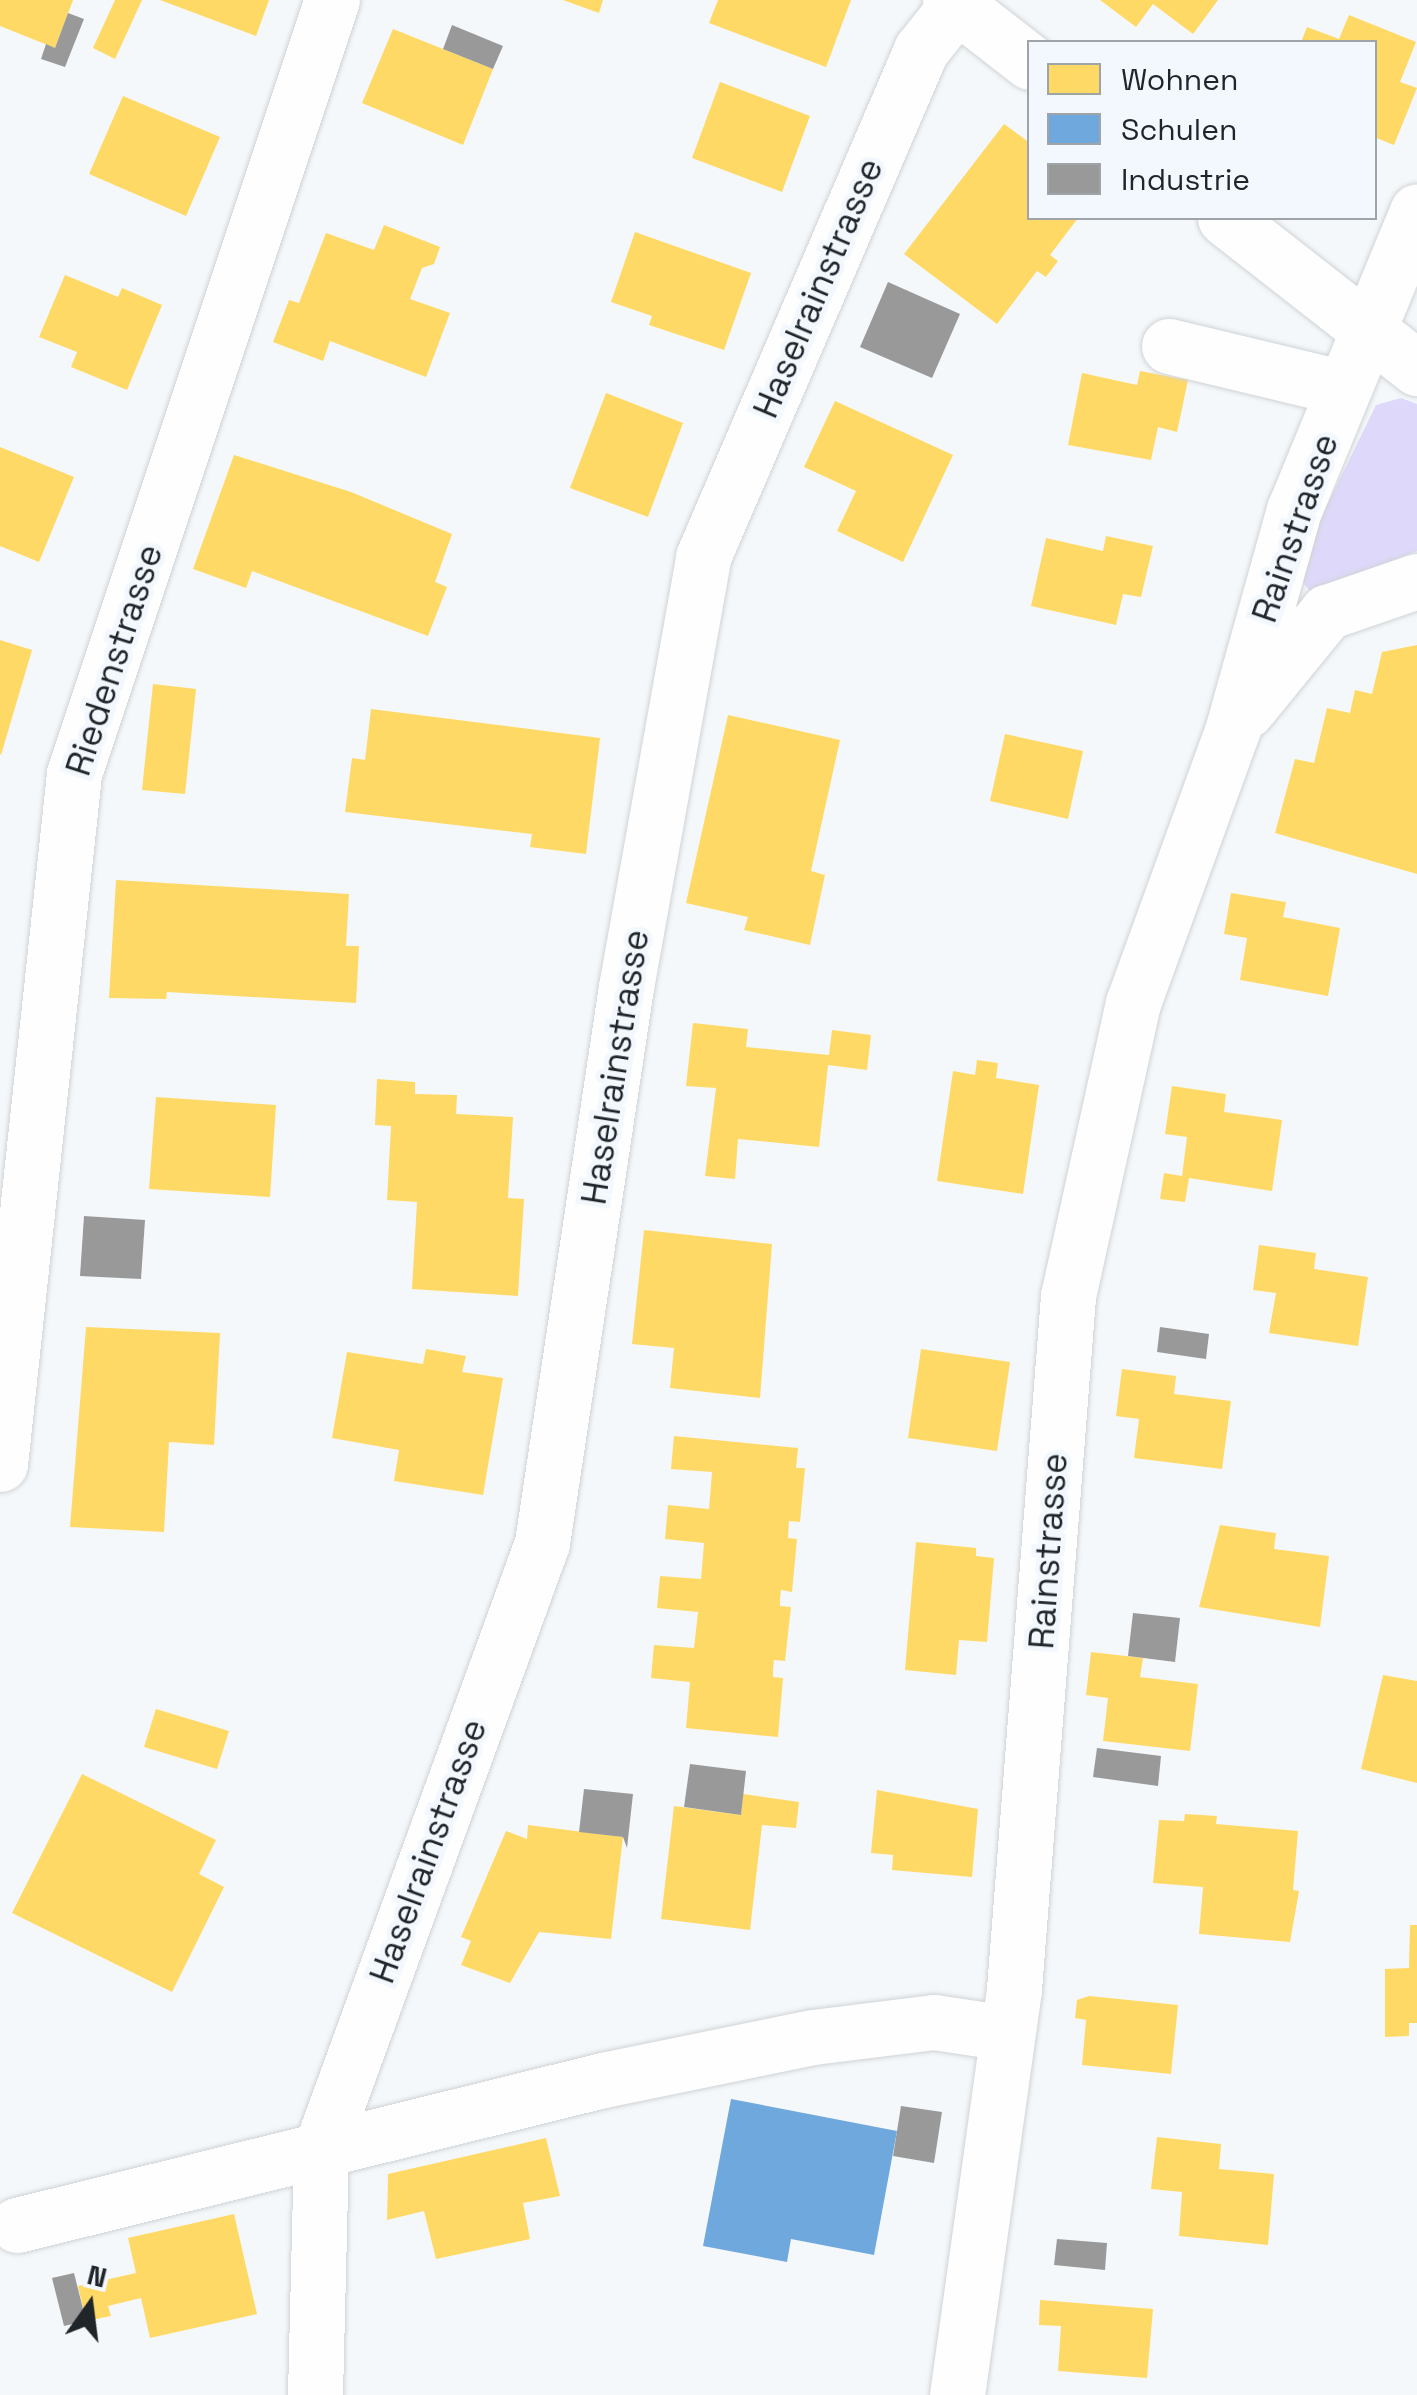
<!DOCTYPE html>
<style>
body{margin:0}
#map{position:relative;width:1417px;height:2395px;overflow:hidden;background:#f5f8fa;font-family:"Space Grotesk",sans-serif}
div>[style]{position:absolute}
.green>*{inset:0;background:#ded9fa}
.homes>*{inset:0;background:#ffd966}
.schools>*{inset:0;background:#6fa8dc}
.industry>*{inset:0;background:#999}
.roads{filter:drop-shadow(0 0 2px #cfd3d6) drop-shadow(0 0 2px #cfd3d6)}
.minor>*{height:55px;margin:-27.5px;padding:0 27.5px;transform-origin:27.5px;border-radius:27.5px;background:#fefefe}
span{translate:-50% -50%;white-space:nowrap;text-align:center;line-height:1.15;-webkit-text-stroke:10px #f2f8fd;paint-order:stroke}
.street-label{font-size:35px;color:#1f2529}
.legend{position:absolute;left:1027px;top:40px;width:350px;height:180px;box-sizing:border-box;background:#f2f8fd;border:2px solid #9ea4a8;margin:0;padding:12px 18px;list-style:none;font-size:30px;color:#1f2529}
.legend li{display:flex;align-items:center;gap:20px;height:50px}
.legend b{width:50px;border:2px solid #9ea4a8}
.north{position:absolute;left:40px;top:2255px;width:100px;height:100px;-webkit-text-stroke:8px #f2f8fd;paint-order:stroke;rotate:14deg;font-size:28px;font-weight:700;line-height:40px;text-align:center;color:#1f2529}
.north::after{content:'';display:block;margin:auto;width:35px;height:45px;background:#1f2529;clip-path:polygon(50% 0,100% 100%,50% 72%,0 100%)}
</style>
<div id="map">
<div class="green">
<i style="clip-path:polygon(1401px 398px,1417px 404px,1417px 551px,1311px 592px,1297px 576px,1311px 538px,1376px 405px)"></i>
</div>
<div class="homes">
<i style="clip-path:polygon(0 0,73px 0,55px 48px,0 26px)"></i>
<i style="clip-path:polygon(115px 0,142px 0,115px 59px,93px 48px)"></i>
<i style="clip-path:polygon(160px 0,269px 0,256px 36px)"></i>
<i style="clip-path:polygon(563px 0,603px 0,599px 13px)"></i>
<i style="clip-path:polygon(718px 0,851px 0,826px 67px,709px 23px)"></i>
<i style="clip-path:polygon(1100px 0,1218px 0,1193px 34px,1153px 4px,1136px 27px)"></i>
<i style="clip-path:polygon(1349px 15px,1416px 42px,1400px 82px,1417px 88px,1394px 145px,1374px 137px,1374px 42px,1301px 42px,1307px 27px,1339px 39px)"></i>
<i style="clip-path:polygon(393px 29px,493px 69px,463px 145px,362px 103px)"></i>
<i style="clip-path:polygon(720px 82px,810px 116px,782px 192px,692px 158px)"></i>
<i style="clip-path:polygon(123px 96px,220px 137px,186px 216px,89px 174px)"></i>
<i style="clip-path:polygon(1004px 124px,1030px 143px,1030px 218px,1078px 218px,1050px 255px,1058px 261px,1046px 277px,1037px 271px,997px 324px,904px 254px)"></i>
<i style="clip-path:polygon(384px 225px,440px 247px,434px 264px,422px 268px,410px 299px,450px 313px,426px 377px,330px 341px,323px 361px,273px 342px,289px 300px,299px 303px,326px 233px,374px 250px)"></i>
<i style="clip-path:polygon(635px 232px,751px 273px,724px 350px,649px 325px,652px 316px,611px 302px)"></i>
<i style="clip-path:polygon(65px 275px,118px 297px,122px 288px,162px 305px,127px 390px,71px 367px,77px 352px,39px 337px)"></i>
<i style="clip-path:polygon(1140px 371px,1188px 380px,1177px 432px,1158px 427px,1151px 460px,1068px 445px,1082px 373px,1137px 385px)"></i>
<i style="clip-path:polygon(606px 393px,683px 423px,648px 517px,570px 488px)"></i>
<i style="clip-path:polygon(835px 401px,953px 455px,903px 562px,837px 531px,856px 491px,804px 467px)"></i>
<i style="clip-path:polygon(0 447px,74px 477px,39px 562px,0 546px)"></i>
<i style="clip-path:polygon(234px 455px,351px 492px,452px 534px,435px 582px,447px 587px,428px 636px,252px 571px,246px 588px,193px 569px)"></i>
<i style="clip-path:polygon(1106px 536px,1153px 546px,1141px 597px,1123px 594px,1116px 625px,1031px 606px,1046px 538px,1103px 551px)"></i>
<i style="clip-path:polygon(0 640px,32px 650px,1px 755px,0 754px)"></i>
<i style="clip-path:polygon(1417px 645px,1417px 874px,1275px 833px,1295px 759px,1314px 763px,1327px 708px,1350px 713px,1355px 690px,1372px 694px,1382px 652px)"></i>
<i style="clip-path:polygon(153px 684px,196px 689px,185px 794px,142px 790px)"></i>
<i style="clip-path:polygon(371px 709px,600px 738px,586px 854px,530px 847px,532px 834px,345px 812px,352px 758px,365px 760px)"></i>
<i style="clip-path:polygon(728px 715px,840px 740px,811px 871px,825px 875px,810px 945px,744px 930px,748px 917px,686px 903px)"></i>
<i style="clip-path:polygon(1005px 734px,1083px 751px,1068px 819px,990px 801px)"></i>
<i style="clip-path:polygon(116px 880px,349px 894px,346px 946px,359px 946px,356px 1003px,167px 992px,166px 999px,109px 998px)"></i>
<i style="clip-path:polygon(1231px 893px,1286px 902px,1283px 917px,1340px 928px,1328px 996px,1240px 980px,1247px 938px,1224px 934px)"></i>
<i style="clip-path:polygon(693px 1023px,748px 1029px,746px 1047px,829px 1055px,832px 1030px,871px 1035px,867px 1070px,828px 1065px,819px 1147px,738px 1139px,735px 1179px,705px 1176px,716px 1088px,686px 1086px)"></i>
<i style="clip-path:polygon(977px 1060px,998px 1063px,996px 1078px,1039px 1085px,1023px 1194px,937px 1181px,953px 1071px,975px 1075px)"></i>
<i style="clip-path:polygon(377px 1079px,415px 1082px,415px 1094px,457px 1095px,456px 1114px,513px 1117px,508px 1198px,524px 1199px,518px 1296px,412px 1289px,417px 1202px,387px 1200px,391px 1126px,375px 1125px)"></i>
<i style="clip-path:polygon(1172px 1086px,1226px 1094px,1224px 1112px,1282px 1120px,1272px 1191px,1189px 1178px,1185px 1202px,1160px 1199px,1164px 1173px,1182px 1176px,1187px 1137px,1165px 1134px)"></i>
<i style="clip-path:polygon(156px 1097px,276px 1105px,270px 1197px,149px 1189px)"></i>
<i style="clip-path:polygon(644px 1230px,772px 1244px,760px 1398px,670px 1388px,674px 1348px,632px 1344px)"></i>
<i style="clip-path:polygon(1259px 1245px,1316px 1253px,1314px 1269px,1368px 1277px,1358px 1346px,1269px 1333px,1276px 1293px,1253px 1290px)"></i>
<i style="clip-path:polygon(86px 1327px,220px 1333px,214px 1445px,169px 1442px,164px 1532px,70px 1527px)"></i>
<i style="clip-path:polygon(426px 1349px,466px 1356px,462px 1372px,503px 1378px,483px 1495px,394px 1481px,399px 1450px,332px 1438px,347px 1352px,423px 1364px)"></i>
<i style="clip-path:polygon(921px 1349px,1010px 1362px,997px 1451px,908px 1438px)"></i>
<i style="clip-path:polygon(1122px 1369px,1176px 1376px,1174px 1394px,1231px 1401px,1222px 1469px,1134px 1458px,1139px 1419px,1116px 1416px)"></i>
<i style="clip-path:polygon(674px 1436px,798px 1448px,796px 1468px,805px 1468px,800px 1522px,789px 1521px,788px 1538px,797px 1539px,792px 1592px,781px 1590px,780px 1599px,780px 1606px,791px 1607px,785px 1661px,774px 1660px,773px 1669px,773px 1677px,783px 1678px,778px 1737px,686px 1728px,690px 1682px,651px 1678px,654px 1645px,694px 1648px,698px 1612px,657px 1608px,660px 1576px,701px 1579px,704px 1543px,665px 1539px,668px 1505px,709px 1509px,712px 1472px,671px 1469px)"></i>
<i style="clip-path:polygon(1220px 1525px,1276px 1533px,1274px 1549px,1329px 1556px,1320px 1627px,1199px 1607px)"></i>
<i style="clip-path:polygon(916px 1542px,976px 1548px,976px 1556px,994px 1558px,987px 1642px,959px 1640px,956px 1675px,905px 1670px)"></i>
<i style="clip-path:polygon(1091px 1652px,1143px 1658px,1140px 1677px,1198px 1684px,1190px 1751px,1103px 1741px,1108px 1698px,1086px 1695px)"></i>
<i style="clip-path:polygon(1383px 1675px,1417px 1681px,1417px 1783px,1361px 1769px)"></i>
<i style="clip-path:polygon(156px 1709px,229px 1731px,217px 1769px,144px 1747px)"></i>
<i style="clip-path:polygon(82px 1774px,216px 1840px,199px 1874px,224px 1887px,172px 1992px,12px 1913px)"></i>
<i style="clip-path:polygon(877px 1790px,978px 1809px,972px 1877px,892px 1870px,893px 1855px,871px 1853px)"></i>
<i style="clip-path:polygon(743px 1794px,799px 1802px,796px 1828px,762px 1825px,750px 1930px,661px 1919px,674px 1806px,741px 1815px)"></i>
<i style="clip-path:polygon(1185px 1814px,1217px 1816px,1216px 1824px,1298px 1831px,1293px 1890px,1299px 1891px,1290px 1942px,1199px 1934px,1203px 1887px,1153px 1883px,1159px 1820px,1184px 1821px)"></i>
<i style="clip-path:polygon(528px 1825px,623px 1837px,611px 1939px,539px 1932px,510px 1983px,461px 1965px,471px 1941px,461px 1937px,506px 1831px,527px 1839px)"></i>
<i style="clip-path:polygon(1410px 1925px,1417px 1925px,1417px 2023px,1409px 2023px,1409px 2036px,1385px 2037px,1385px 1969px,1409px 1968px)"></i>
<i style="clip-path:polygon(1089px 1996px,1178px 2005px,1171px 2074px,1082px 2065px,1086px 2020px,1075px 2018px,1077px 2000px)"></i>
<i style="clip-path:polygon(1157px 2137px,1221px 2144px,1219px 2169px,1274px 2174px,1268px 2245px,1179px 2236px,1182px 2192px,1151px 2189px)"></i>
<i style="clip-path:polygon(546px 2138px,560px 2196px,523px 2203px,530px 2239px,436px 2259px,424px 2211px,387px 2220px,388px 2174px)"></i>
<i style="clip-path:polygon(234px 2214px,257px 2314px,150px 2338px,141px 2298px,108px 2306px,111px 2316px,86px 2321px,78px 2286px,136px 2273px,128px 2238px)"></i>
<i style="clip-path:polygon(1040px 2300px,1153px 2309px,1147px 2378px,1058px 2371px,1061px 2326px,1039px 2325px)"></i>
</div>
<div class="schools">
<i style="clip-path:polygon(731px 2099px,897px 2131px,874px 2255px,791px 2239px,787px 2262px,703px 2246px)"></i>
</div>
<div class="industry">
<i style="clip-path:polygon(68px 13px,84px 19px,65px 67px,41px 59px,46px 44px,55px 48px)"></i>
<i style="clip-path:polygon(452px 25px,503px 46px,493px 69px,443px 49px)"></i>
<i style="clip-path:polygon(888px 282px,960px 314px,932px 378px,860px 347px)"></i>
<i style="clip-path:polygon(84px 1216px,145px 1220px,141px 1279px,80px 1276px)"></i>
<i style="clip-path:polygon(1160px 1327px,1209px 1334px,1206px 1359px,1157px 1352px)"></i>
<i style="clip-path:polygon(1133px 1613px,1180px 1618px,1175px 1662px,1128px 1656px)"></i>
<i style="clip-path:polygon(1097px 1748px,1161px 1756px,1158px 1786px,1093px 1777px)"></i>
<i style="clip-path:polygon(690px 1764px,746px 1771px,741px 1815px,684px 1807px)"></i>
<i style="clip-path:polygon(584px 1789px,633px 1794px,627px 1848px,623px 1837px,579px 1832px)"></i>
<i style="clip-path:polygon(901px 2106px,942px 2112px,934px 2163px,893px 2156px)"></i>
<i style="clip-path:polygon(1057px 2239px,1107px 2243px,1105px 2270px,1054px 2265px)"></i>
<i style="clip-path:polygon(74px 2273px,86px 2321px,64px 2326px,52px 2278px)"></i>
</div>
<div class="roads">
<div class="minor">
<i style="left:950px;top:0;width:101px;rotate:37.8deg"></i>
<i style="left:1225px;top:218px;width:244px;rotate:38deg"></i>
<i style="left:1169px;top:346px;width:180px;rotate:13.5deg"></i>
<i style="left:1247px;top:710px;width:127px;rotate:-50.8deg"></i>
<i style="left:1327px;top:612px;width:95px;rotate:-19deg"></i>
<i style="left:0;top:1464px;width:694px;rotate:-83.88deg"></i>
<i style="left:74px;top:774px;width:816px;rotate:-71.57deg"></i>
<i style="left:17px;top:2225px;width:604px;rotate:-13.9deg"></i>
<i style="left:603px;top:2080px;width:214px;rotate:-11.6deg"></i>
<i style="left:813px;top:2037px;width:122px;rotate:-7.1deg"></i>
<i style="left:934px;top:2022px;width:74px;rotate:8.6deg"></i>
<i style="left:315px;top:2395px;width:247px;rotate:-88.6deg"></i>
<i style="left:321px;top:2148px;width:644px;rotate:-69.93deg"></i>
<i style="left:542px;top:1543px;width:562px;rotate:-81.41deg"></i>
<i style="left:626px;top:987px;width:437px;rotate:-79.8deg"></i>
<i style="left:703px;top:557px;width:552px;rotate:-66.73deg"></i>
<i style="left:921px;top:50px;width:56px;rotate:-51.5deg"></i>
<i style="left:957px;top:2395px;width:410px;rotate:-82deg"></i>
<i style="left:1014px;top:1989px;width:695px;rotate:-85.54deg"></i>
<i style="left:1068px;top:1296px;width:300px;rotate:-77.5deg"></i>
<i style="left:1133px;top:1003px;width:293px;rotate:-70deg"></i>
<i style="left:1233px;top:728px;width:226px;rotate:-74.4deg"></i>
<i style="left:1294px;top:510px;width:323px;rotate:-67.6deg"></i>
</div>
</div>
<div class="street-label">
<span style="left:818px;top:288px;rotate:-67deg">Haselrainstrasse</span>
<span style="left:1295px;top:528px;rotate:-71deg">Rainstrasse</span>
<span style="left:114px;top:660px;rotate:-72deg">Riedenstrasse</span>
<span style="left:615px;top:1067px;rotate:-81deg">Haselrainstrasse</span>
<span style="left:1048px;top:1551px;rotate:-86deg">Rainstrasse</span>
<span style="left:428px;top:1851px;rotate:-70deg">Haselrainstrasse</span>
</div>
<ul class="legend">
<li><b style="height:28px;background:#ffd966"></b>Wohnen</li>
<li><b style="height:28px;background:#6fa8dc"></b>Schulen</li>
<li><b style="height:28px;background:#999"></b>Industrie</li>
</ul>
<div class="north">N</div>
</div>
